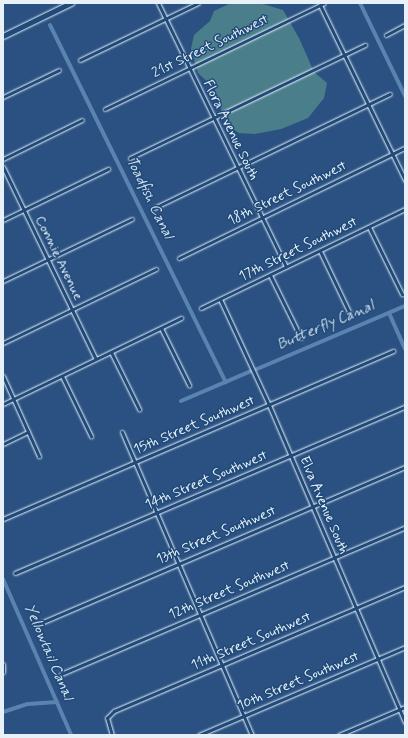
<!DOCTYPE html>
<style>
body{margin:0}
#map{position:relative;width:408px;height:738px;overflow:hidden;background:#2a5181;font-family:Mynerve,sans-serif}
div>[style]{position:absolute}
.green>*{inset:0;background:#4b7e8b}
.canal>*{height:4px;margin:-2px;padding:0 2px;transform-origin:2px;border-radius:2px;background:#5a83af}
.roads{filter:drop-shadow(0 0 1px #e8f1f8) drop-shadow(0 0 1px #e8f1f8)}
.street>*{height:3px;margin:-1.5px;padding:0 1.5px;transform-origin:1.5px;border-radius:1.5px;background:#1f4a7a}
.secondary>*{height:4.5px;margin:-2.25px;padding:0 2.25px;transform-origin:2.25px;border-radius:2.25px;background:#1f4a7a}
span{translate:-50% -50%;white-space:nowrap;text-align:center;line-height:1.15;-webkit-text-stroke:3px #1f4a7a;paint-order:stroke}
.street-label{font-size:14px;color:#e8f1f8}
.water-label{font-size:15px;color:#d3e0ed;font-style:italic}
.frame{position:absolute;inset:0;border:4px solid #e8f1f8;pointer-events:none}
</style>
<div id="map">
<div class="green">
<i style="clip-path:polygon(231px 3px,260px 3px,283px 10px,299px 38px,314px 72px,327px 83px,324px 98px,308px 118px,281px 129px,255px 134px,239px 133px,226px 125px,217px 95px,214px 88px,198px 73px,191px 49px,194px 35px,210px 21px,214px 11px)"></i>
</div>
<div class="canal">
<i style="left:360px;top:3px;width:103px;rotate:64.2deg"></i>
<i style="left:50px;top:25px;width:398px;rotate:63.8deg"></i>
<i style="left:389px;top:313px;width:39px;rotate:66deg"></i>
<i style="left:257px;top:369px;width:161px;rotate:-23.1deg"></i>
<i style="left:181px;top:401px;width:76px;rotate:-23.2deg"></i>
<i style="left:3px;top:579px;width:170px;rotate:66.4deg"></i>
<i style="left:3px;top:712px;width:26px;rotate:-18deg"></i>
<i style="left:28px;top:704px;width:29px;rotate:-4deg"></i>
</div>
<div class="roads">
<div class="street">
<i style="left:158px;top:3px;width:293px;rotate:64.1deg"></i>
<i style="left:320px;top:5px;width:195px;rotate:64.1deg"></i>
<i style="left:386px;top:35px;width:21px;rotate:-28deg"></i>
<i style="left:80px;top:60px;width:131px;rotate:-25.8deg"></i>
<i style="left:3px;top:97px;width:62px;rotate:-25.7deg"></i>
<i style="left:105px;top:109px;width:243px;rotate:-25.8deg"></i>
<i style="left:130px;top:158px;width:261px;rotate:-25.7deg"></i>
<i style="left:3px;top:159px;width:88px;rotate:-26.3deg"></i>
<i style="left:3px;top:167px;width:213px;rotate:64.2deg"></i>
<i style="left:154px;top:208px;width:262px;rotate:-25.8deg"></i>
<i style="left:3px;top:220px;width:117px;rotate:-25.9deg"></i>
<i style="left:369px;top:227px;width:75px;rotate:63.8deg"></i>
<i style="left:320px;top:251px;width:70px;rotate:64.5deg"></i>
<i style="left:179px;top:258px;width:251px;rotate:-26deg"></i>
<i style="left:270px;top:275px;width:70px;rotate:63.8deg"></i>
<i style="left:3px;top:281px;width:143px;rotate:-25.7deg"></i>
<i style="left:220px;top:299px;width:117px;rotate:65.2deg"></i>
<i style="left:269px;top:405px;width:345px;rotate:66.8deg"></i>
<i style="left:201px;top:308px;width:227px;rotate:-25.9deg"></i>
<i style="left:161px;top:328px;width:64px;rotate:63.8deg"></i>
<i style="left:3px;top:343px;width:170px;rotate:-25.8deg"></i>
<i style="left:111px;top:352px;width:64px;rotate:63.8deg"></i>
<i style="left:3px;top:376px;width:88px;rotate:65.8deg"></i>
<i style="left:62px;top:376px;width:67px;rotate:64.2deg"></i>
<i style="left:3px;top:404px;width:198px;rotate:-25.8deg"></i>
<i style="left:122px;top:432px;width:330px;rotate:66.8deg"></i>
<i style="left:3px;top:444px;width:28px;rotate:-26deg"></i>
<i style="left:3px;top:519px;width:425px;rotate:-23.3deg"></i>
<i style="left:15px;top:573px;width:424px;rotate:-23.1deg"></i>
<i style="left:36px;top:625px;width:401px;rotate:-23.2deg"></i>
<i style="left:3px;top:664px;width:8px;rotate:90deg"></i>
<i style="left:61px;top:674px;width:374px;rotate:-23.1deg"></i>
<i style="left:112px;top:735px;width:18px;rotate:-106deg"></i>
<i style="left:107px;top:718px;width:10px;rotate:-45deg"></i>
<i style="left:114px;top:711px;width:316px;rotate:-23.1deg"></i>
<i style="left:199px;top:735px;width:224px;rotate:-23.1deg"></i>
<i style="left:339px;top:735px;width:72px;rotate:-23deg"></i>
</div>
<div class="secondary">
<i style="left:3px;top:36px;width:76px;rotate:-25.9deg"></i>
</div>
</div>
<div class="street-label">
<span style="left:210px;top:46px;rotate:-26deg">21st Street Southwest</span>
<span style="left:231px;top:130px;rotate:64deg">Flora Avenue South</span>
<span style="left:287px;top:193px;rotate:-26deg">18th Street Southwest</span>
<span style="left:298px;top:249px;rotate:-26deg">17th Street Southwest</span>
<span style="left:59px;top:258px;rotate:64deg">Connie Avenue</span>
<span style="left:194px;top:425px;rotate:-23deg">15th Street Southwest</span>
<span style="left:206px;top:480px;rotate:-23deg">14th Street Southwest</span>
<span style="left:324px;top:505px;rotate:67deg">Elva Avenue South</span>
<span style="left:216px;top:535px;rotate:-23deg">13th Street Southwest</span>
<span style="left:229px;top:590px;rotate:-23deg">12th Street Southwest</span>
<span style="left:251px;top:641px;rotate:-23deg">11th Street Southwest</span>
<span style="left:298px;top:681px;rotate:-23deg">10th Street Southwest</span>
</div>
<div class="water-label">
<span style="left:149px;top:198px;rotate:64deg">Toadfish Canal</span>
<span style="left:326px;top:326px;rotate:-23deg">Butterfly Canal</span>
<span style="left:48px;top:652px;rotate:67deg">Yellowtail Canal</span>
</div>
<div class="frame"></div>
</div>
